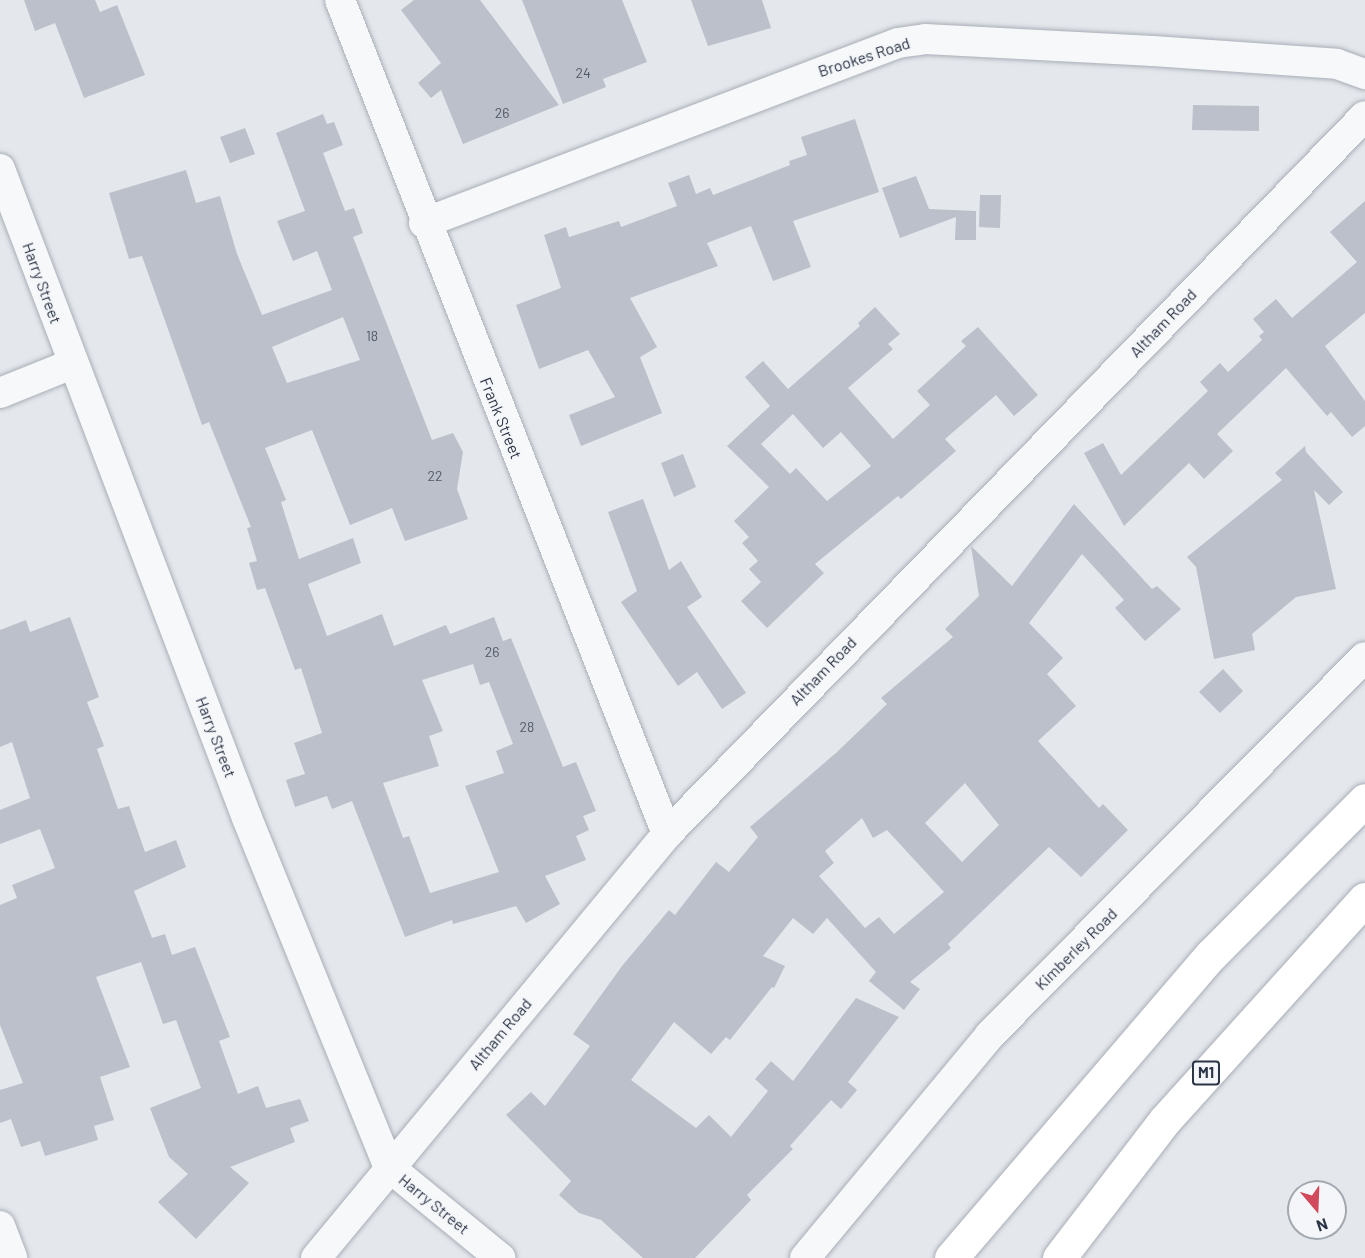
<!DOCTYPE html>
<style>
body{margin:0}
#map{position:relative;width:1365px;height:1258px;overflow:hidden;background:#e4e7ec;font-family:Barlow,sans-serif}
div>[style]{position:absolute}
.building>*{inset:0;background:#bbc0ca}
.roads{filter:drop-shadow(0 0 2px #a9aeb7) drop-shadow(0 0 2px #a9aeb7)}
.minor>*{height:30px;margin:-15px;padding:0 15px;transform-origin:15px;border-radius:15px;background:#f7f8fa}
.motorway>*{height:33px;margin:-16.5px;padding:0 16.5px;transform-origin:16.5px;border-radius:16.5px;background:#fff}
span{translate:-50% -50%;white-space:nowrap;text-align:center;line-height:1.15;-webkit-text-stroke:4.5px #f4f6f9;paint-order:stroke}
.number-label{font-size:14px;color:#4f5766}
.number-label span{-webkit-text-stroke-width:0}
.shield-label span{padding:2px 4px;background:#f4f6f9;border:2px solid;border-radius:4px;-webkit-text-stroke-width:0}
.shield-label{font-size:15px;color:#2b3445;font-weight:700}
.street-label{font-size:16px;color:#2b3445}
.north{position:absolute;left:1287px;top:1180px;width:60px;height:60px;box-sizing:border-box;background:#f4f6f9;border:2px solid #a4a8b1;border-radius:50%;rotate:161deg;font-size:16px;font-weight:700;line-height:24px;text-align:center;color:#2b3445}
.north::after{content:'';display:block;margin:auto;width:21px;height:27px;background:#d1495b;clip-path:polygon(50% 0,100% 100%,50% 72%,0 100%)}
</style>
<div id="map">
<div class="building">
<i style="clip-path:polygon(24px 0,95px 0,100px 12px,117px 5px,145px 75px,84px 98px,55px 23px,35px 31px)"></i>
<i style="clip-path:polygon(414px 0,480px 0,559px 105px,463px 144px,441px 90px,431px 98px,418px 83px,441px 63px,401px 10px)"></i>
<i style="clip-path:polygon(522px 0,622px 0,647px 62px,603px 79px,606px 87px,563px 104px)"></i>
<i style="clip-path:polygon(691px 0,762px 0,771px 28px,708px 46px)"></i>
<i style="clip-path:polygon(1193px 105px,1259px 106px,1259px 131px,1192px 130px)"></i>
<i style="clip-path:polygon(evenodd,323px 114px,327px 124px,334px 122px,343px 145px,323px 153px,345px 211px,354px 208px,363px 233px,353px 237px,432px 440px,453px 433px,463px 452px,457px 489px,468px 519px,405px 541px,392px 508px,350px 525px,312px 430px,265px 448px,286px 500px,281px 502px,299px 559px,353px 538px,361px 563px,308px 584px,327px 636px,382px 614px,394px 646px,446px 625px,450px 634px,494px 617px,503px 641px,511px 638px,563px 767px,576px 762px,596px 811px,583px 816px,589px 830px,576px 836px,586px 860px,545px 876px,560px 904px,526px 923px,516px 906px,453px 924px,452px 920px,405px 937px,352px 801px,332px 809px,327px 796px,295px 807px,286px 780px,305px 774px,294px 743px,322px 733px,301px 668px,295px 670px,265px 588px,257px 590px,249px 563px,257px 561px,247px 528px,251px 527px,209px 422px,202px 425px,142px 256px,129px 259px,109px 193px,186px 170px,196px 203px,220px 196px,237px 254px,262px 315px,332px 290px,317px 251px,293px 261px,277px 221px,305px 211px,276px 133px,323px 114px,343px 317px,360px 360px,287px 383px,272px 347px,343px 317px,323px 114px,473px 664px,480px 685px,489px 682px,513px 744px,496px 751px,504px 773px,465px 786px,499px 872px,430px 893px,409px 836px,403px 838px,383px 783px,439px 766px,429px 736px,443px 731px,422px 680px,473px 664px)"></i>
<i style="clip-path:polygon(855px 119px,879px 192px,793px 221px,811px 267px,773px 281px,751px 226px,707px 243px,718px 266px,630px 298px,657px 347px,640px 357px,662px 413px,581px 446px,569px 415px,615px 397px,588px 350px,539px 369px,516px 305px,561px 288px,544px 235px,566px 227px,569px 237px,619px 221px,621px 227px,677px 206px,668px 183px,689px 175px,696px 194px,710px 188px,713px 195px,790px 165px,789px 161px,807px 155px,801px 137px)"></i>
<i style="clip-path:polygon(245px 128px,255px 154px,230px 163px,220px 137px)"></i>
<i style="clip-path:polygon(916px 176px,929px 209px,976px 211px,976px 240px,955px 240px,956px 217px,900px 238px,882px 188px)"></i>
<i style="clip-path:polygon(980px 195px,1001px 195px,1000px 228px,979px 227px)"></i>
<i style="clip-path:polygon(1365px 201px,1365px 313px,1325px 346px,1365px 401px,1365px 426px,1352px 437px,1331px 412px,1327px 416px,1286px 368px,1217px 434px,1233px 451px,1204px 479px,1189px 463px,1124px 526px,1084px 453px,1103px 443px,1121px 475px,1208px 391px,1200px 382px,1220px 363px,1228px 372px,1262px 340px,1259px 336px,1264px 332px,1253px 319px,1276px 299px,1292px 318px,1357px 262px,1330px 232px)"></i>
<i style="clip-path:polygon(evenodd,875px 307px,900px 334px,888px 344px,893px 349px,848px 388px,893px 439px,930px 405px,917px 391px,966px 346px,961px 341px,978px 327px,1038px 395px,1014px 416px,996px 395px,945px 439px,956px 451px,901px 499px,898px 496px,815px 564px,824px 573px,767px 628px,741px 601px,761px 582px,749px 569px,758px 561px,742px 543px,749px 537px,734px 521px,769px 487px,727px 446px,770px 406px,745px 377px,763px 361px,788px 389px,860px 326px,858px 323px,875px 307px,793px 414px,823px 448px,841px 432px,871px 466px,827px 501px,796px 468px,790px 474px,761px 444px,793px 414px)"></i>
<i style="clip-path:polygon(1305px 446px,1306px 452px,1343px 492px,1329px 505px,1314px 490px,1336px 589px,1296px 597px,1252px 634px,1255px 650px,1214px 659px,1196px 567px,1187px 557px,1282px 480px,1275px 473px)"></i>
<i style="clip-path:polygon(683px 454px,696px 487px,674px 497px,661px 463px)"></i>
<i style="clip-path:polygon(643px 499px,669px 570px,681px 561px,702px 597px,687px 607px,746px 693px,722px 709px,697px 672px,678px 686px,621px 602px,637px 591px,608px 512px)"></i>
<i style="clip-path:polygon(evenodd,1074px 504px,1152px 589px,1157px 586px,1181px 609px,1145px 641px,1115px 608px,1124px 600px,1082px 554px,1029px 623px,1063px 658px,1047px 674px,1076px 706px,1038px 741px,1099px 808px,1103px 804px,1128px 830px,1081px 877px,1049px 847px,948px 944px,951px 948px,910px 982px,920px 989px,904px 1010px,869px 981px,876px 972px,827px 918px,813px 934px,793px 918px,763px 956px,785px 966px,774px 988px,772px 987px,730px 1040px,726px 1037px,711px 1054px,674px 1022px,631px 1080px,696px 1128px,709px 1115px,731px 1137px,768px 1091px,755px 1079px,771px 1061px,793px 1081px,856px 998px,899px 1017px,848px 1082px,857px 1090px,841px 1109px,831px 1100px,790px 1146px,793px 1149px,747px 1195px,751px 1200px,695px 1258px,643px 1258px,601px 1220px,579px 1213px,559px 1195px,571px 1181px,506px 1115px,531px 1092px,545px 1106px,590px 1046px,573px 1034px,622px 966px,669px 910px,675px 915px,716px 862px,729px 872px,758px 837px,750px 827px,837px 752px,887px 704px,881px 698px,953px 637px,945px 629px,979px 596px,971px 546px,1012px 586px,1074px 504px,965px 783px,999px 825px,962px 862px,925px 823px,965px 783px,1074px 504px,862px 818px,873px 838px,887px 830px,944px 892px,894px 934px,879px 917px,865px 928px,819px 876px,834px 863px,825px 851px,862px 818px)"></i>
<i style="clip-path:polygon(70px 617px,99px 697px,87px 702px,104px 746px,97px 749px,118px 809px,129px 806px,145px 852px,176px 840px,186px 867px,134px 891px,152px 938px,165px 934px,172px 955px,195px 947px,230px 1037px,219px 1041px,238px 1094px,258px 1086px,266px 1108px,300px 1099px,309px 1121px,290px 1128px,295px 1142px,230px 1167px,249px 1183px,196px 1239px,158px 1202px,188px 1174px,169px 1157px,150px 1108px,201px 1088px,176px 1020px,163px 1024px,141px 962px,96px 977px,130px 1067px,100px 1077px,114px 1120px,94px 1126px,98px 1140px,45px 1156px,40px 1141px,21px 1147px,11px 1119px,0 1123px,0 1090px,23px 1083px,0 1025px,0 905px,17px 898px,12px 885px,55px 868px,40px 829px,0 844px,0 810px,30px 798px,12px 742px,0 747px,0 630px,26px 620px,30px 632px)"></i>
<i style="clip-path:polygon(1223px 669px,1243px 691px,1220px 713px,1199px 692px)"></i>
</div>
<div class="roads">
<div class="minor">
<i style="left:340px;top:0;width:896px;rotate:68.59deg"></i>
<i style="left:0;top:169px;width:694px;rotate:69.16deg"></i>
<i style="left:247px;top:818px;width:377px;rotate:67.9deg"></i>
<i style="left:389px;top:1167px;width:144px;rotate:39.3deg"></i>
<i style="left:424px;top:223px;width:507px;rotate:-20.79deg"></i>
<i style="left:898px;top:43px;width:27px;rotate:-8deg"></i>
<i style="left:925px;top:39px;width:228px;rotate:3deg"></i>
<i style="left:1153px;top:51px;width:184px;rotate:4deg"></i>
<i style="left:1337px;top:64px;width:30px;rotate:20deg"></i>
<i style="left:0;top:393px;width:78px;rotate:-21.9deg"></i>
<i style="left:0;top:1226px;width:34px;rotate:69deg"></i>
<i style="left:316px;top:1258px;width:550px;rotate:-50.38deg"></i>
<i style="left:667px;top:834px;width:1001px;rotate:-45.81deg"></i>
<i style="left:805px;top:1258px;width:290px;rotate:-50.3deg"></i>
<i style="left:990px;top:1035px;width:532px;rotate:-45.23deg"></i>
</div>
<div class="motorway">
<i style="left:951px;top:1258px;width:399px;rotate:-49.4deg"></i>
<i style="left:1211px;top:955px;width:218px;rotate:-45.2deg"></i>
<i style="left:1059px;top:1258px;width:174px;rotate:-52.5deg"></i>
<i style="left:1165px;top:1120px;width:298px;rotate:-47.9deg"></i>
</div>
</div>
<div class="number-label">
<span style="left:583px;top:73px">24</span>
<span style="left:502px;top:113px">26</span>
<span style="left:372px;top:336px">18</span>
<span style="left:435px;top:476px">22</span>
<span style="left:492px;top:652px">26</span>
<span style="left:527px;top:727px">28</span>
</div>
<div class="shield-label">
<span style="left:1206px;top:1073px">M1</span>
</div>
<div class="street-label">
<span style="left:864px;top:57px;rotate:-18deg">Brookes Road</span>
<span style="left:42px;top:283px;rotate:70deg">Harry Street</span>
<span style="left:1163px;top:323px;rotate:-46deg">Altham Road</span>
<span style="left:501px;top:418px;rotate:68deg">Frank Street</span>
<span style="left:823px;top:671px;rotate:-46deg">Altham Road</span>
<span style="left:216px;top:737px;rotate:69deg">Harry Street</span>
<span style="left:1076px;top:949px;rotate:-45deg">Kimberley Road</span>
<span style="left:500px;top:1034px;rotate:-50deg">Altham Road</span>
<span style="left:434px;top:1204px;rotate:39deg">Harry Street</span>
</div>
<div class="north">N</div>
</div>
